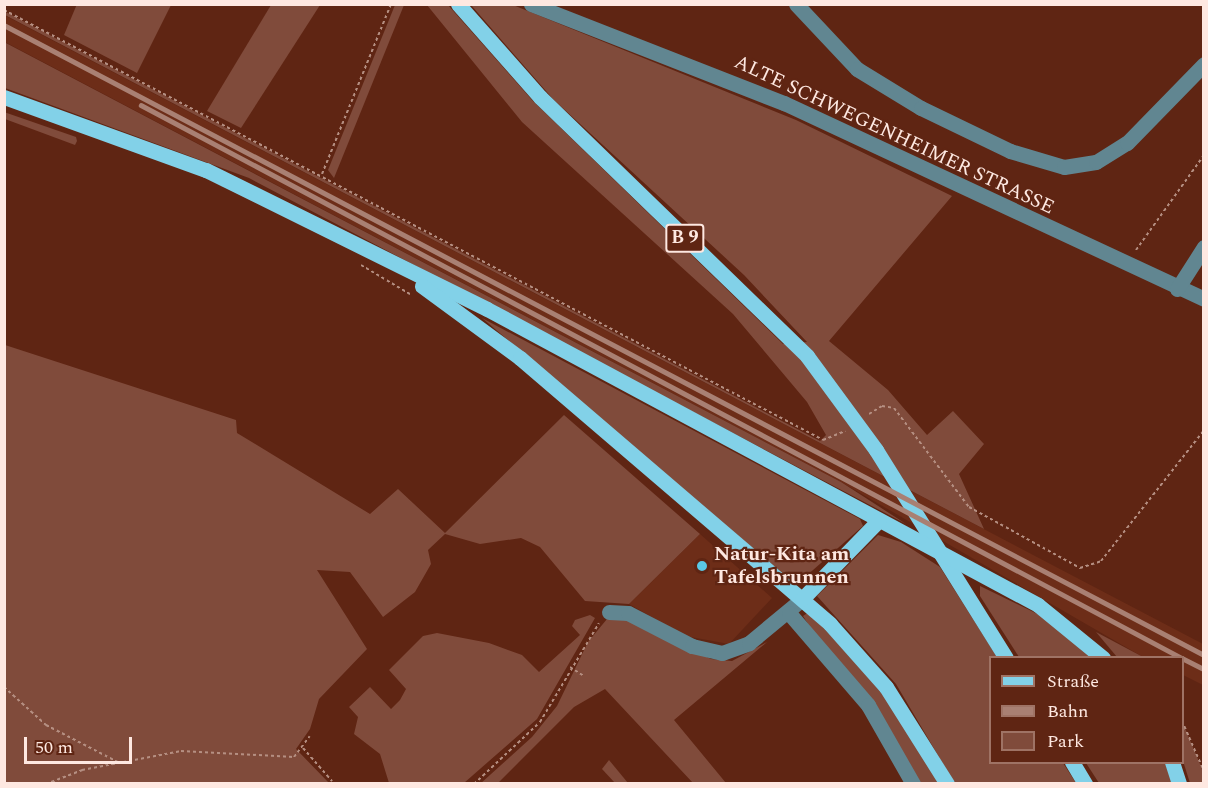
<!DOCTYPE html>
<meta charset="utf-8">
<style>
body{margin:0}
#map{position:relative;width:1208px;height:788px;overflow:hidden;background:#5f2513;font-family:Spectral,serif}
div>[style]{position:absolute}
.built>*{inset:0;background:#6d2d18}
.green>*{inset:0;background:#804b3b}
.path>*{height:2px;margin-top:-1px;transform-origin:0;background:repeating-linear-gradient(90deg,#b58f82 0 3px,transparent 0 6px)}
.minor>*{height:15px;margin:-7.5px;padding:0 7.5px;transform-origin:7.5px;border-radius:7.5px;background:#618691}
.major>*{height:15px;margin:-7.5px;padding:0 7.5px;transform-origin:7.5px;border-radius:7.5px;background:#82d1e8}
.rail>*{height:4.5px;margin:-2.25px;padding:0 2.25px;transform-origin:2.25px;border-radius:2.25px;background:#a98073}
.dots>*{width:16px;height:16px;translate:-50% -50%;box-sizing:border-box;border:3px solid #5f2513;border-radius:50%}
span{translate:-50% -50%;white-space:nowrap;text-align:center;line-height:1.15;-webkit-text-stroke:4.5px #5f2513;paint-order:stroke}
.shield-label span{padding:2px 4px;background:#5f2513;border:2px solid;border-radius:4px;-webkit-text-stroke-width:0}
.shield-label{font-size:18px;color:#fee8e1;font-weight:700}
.street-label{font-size:20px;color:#fee8e1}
.poi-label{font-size:20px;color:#fee8e1;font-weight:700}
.left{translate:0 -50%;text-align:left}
.frame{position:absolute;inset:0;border:6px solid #fee8e1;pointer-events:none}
.legend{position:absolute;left:989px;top:656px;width:195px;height:108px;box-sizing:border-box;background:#5f2513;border:2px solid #9f7365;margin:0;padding:8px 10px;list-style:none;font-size:18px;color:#fee8e1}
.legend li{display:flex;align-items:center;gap:12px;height:30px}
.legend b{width:30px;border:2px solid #9f7365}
.scale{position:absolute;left:24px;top:737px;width:108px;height:27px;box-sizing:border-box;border:3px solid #fee8e1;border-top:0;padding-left:8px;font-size:18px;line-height:21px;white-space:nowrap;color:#fee8e1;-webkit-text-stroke:4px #5f2513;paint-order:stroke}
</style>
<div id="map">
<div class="built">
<i style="clip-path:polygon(4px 15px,1203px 644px,1203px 685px,1183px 675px,1182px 658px,1143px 657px,841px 482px,5px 42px)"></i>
<i style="clip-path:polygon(700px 534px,772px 598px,729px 644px,685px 636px,629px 604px)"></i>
</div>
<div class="green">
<i style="clip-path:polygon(77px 4px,171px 4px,171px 5px,137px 73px,64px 35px)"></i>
<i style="clip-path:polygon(271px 5px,320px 5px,241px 128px,207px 111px)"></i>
<i style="clip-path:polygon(395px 5px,404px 5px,334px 178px,328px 170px)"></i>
<i style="clip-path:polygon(427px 5px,448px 5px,532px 100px,783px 344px,807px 342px,744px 275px,553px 99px,471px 5px,513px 5px,796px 120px,952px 196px,829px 341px,888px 390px,927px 435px,953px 411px,984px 444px,959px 474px,984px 529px,5px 15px,4px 11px,820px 441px,826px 435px,807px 402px,733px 314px,522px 122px)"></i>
<i style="clip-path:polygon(4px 42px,841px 482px,906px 524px,249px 178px,5px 88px)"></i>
<i style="clip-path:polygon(4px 112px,76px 137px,77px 141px,75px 145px,5px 119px)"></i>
<i style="clip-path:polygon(482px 318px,860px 519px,863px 526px,796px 585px)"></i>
<i style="clip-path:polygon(5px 345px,236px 420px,237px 433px,370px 514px,398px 489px,445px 533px,564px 415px,700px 534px,629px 604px,585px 601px,540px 547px,521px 538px,480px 544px,445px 534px,428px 550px,431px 564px,415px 592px,383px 617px,350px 572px,317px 570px,367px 649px,319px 699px,310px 729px,296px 749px,329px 783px,5px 784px)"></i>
<i style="clip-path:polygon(878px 535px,901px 542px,940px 567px,997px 657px,990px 658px,990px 762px,1063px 763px,1076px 783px,956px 783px,952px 779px,896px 684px,817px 596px)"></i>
<i style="clip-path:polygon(980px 586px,1046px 618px,1096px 657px,1019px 657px,980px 596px)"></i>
<i style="clip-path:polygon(809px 612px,886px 696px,940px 783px,919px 783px,871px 700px,810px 627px,803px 616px)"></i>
<i style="clip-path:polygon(590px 615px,595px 618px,537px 719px,464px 783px,389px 783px,380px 754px,354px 734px,358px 717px,349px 707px,370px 687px,391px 709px,400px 700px,406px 689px,389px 670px,423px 636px,437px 633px,489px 643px,522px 655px,539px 672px,580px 635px,572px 626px,575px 620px)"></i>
<i style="clip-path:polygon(607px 619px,626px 620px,711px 659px,732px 661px,767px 642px,674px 720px,726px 783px,693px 783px,605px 689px,574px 707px,498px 783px,480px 784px,532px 737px,557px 706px,588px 642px)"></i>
<i style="clip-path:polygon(1096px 632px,1143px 657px,1117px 657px)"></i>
<i style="clip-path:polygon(1182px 721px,1203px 771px,1203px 783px,1190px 783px,1183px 761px)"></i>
<i style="clip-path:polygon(609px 760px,628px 783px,615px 783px,602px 769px)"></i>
<i style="clip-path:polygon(1086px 763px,1165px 763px,1172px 783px,1099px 783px)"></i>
</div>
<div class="path">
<i style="left:4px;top:10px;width:925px;rotate:27.7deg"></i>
<i style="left:823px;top:440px;width:24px;rotate:-22deg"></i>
<i style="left:322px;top:174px;width:183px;rotate:-67.9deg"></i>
<i style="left:1136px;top:250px;width:117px;rotate:-54.4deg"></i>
<i style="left:361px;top:265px;width:57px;rotate:30.6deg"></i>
<i style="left:869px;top:414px;width:15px;rotate:-32deg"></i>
<i style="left:882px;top:406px;width:12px;rotate:9deg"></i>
<i style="left:894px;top:408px;width:124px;rotate:52.9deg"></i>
<i style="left:969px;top:507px;width:127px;rotate:28.8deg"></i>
<i style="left:1080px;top:568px;width:22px;rotate:-18deg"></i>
<i style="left:1101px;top:561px;width:167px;rotate:-51.8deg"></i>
<i style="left:570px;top:667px;width:17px;rotate:33deg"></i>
<i style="left:4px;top:687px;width:57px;rotate:42.1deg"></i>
<i style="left:46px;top:725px;width:81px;rotate:27.2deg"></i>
<i style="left:1182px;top:721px;width:55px;rotate:66.3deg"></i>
<i style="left:303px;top:748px;width:44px;rotate:48.7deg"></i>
<i style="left:46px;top:784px;width:39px;rotate:-21deg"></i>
<i style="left:82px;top:770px;width:101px;rotate:-10.9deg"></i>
<i style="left:181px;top:751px;width:113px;rotate:3deg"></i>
<i style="left:294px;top:757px;width:26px;rotate:-53deg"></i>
<i style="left:474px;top:784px;width:91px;rotate:-43.2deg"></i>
<i style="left:540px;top:722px;width:115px;rotate:-59.2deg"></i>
</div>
<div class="minor">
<i style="left:531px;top:4px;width:272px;rotate:21.4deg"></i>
<i style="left:784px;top:103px;width:463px;rotate:25deg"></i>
<i style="left:796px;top:4px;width:89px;rotate:46.8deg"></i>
<i style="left:857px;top:69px;width:75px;rotate:31.4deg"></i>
<i style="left:921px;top:108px;width:99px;rotate:25.8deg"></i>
<i style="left:1010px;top:151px;width:56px;rotate:16.5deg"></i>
<i style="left:1064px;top:167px;width:32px;rotate:-9deg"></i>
<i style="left:1096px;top:162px;width:36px;rotate:-32deg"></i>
<i style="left:1127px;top:143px;width:110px;rotate:-45.7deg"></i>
<i style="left:1177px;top:289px;width:50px;rotate:-57.3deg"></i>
<i style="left:609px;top:612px;width:19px;rotate:3deg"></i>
<i style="left:628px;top:613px;width:72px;rotate:27.3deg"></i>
<i style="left:692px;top:646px;width:31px;rotate:13deg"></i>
<i style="left:722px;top:653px;width:29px;rotate:-20deg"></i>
<i style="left:749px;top:643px;width:69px;rotate:-39.7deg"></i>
<i style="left:789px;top:613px;width:121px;rotate:49.3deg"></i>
<i style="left:868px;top:705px;width:91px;rotate:60.3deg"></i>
</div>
<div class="major">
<i style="left:458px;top:4px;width:124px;rotate:48.6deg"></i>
<i style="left:540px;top:97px;width:372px;rotate:44.1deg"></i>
<i style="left:807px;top:356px;width:117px;rotate:53.7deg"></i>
<i style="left:876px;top:450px;width:245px;rotate:58deg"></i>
<i style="left:4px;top:97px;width:215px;rotate:19.9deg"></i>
<i style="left:206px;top:170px;width:313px;rotate:26.3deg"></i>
<i style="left:487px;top:309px;width:625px;rotate:28.24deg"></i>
<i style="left:1038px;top:605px;width:84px;rotate:39.2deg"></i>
<i style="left:422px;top:286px;width:122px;rotate:36.3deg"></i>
<i style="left:520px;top:358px;width:408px;rotate:40.6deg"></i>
<i style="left:830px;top:624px;width:84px;rotate:48.4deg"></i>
<i style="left:886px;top:687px;width:115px;rotate:57.8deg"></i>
<i style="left:802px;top:599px;width:110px;rotate:-45.7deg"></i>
<i style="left:1072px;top:762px;width:26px;rotate:59deg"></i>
<i style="left:1172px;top:762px;width:23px;rotate:72deg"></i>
</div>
<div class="rail">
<i style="left:4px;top:25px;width:1355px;rotate:27.7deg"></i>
<i style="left:141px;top:105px;width:1179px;rotate:27.98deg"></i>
<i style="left:1182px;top:658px;width:25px;rotate:27deg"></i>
</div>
<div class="dots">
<i style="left:702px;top:566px;background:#5ac8e5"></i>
</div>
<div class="shield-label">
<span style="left:685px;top:238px">B 9</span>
</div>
<div class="street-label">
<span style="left:894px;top:135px;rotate:25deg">ALTE SCHWEGENHEIMER STRASSE</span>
</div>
<div class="poi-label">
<span class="left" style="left:714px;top:566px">Natur-Kita am<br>Tafelsbrunnen</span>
</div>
<div class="frame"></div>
<ul class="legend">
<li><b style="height:8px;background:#82d1e8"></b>Straße</li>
<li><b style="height:8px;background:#a98073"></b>Bahn</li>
<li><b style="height:16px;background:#804b3b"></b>Park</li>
</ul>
<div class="scale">50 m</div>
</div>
